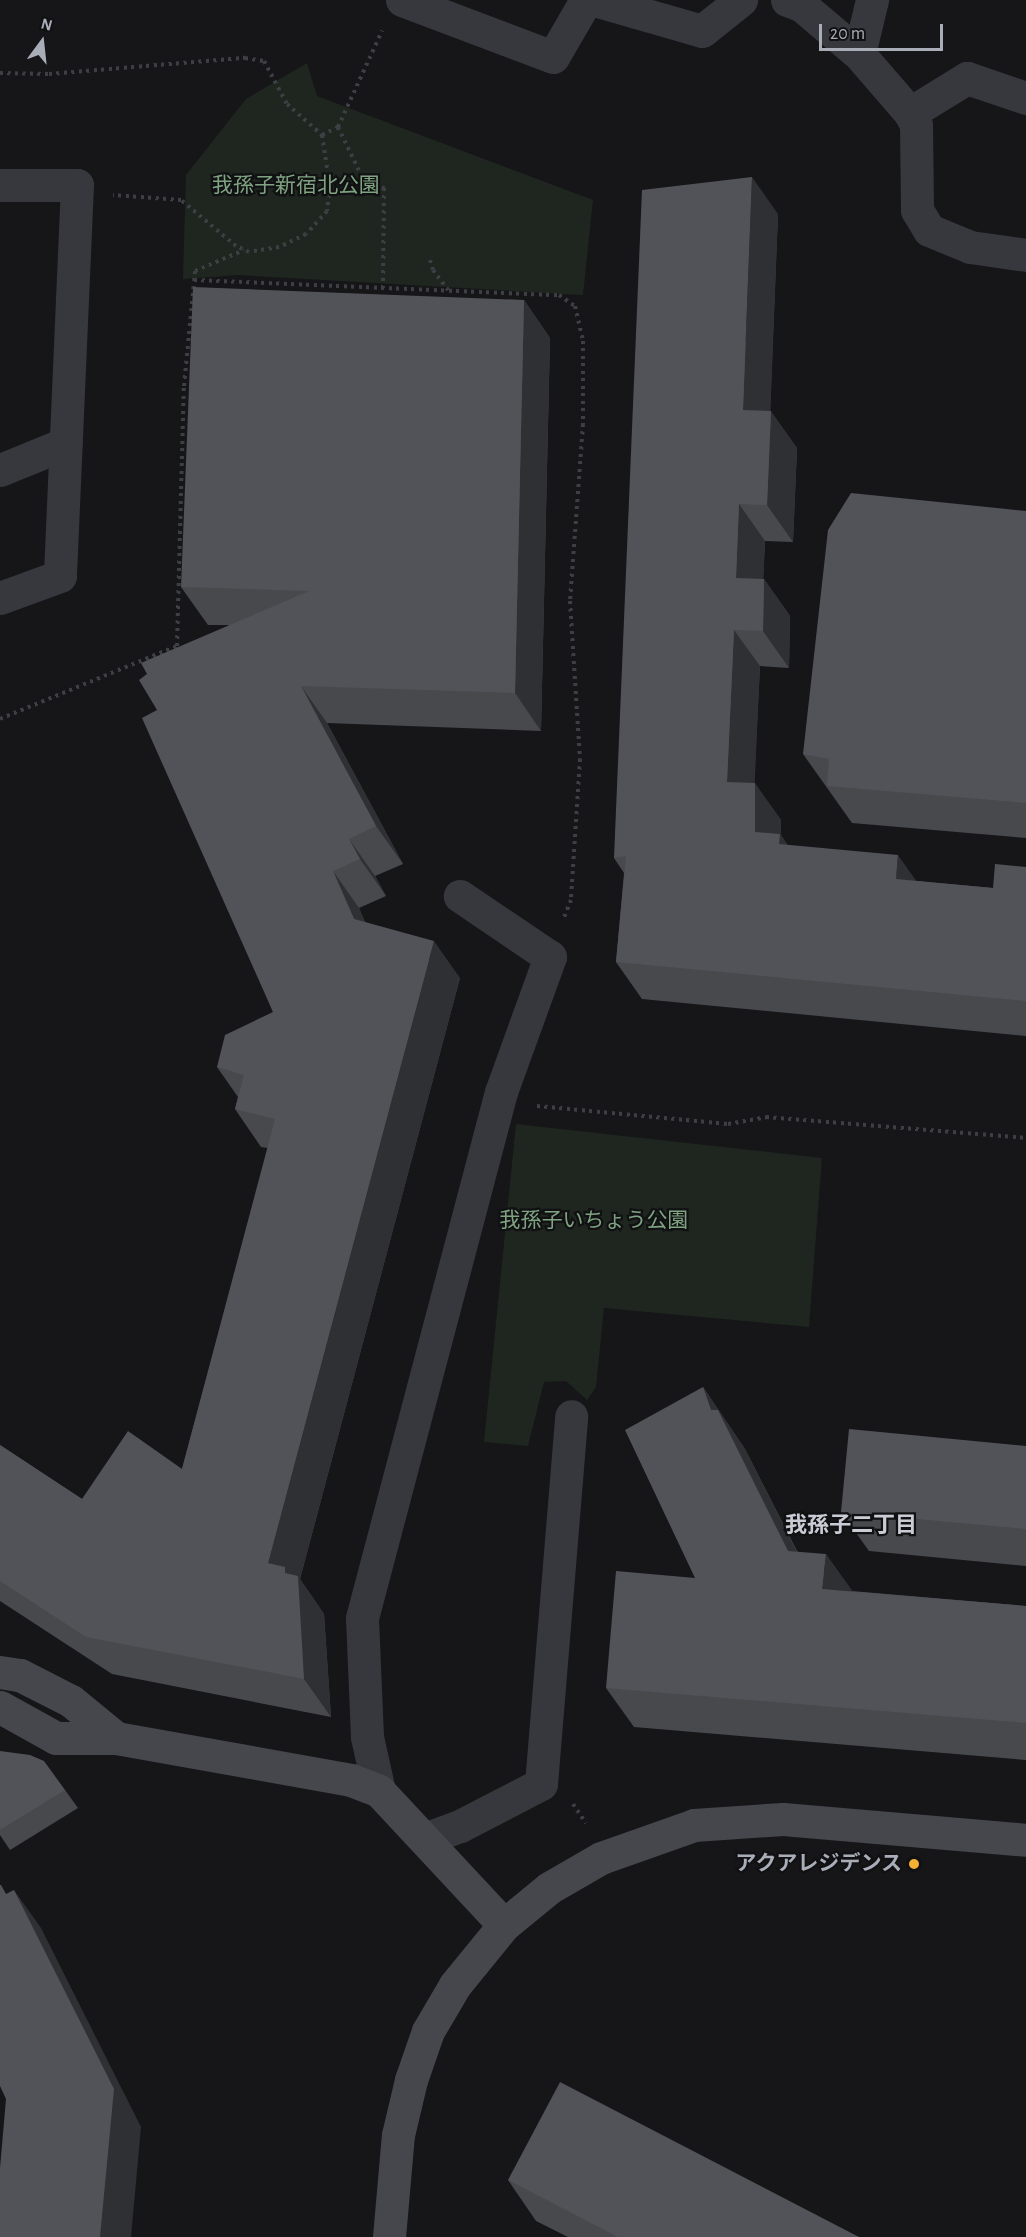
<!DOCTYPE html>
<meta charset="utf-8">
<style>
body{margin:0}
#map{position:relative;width:1026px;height:2237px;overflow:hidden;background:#161618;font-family:"Alegreya Sans","Noto Sans JP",sans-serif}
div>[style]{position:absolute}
.green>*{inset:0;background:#1e261f}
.path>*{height:4px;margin-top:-2px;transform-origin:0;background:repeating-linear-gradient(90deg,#3d3f44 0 3px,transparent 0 7.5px)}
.street>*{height:33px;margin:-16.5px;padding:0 16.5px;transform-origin:16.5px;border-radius:16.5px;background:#37383d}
.secondary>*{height:33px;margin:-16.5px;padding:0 16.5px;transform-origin:16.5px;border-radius:16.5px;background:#45474d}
.wall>*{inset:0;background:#47494d}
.shaded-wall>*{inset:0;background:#2f3033}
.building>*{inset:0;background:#525359}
.dots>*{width:16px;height:16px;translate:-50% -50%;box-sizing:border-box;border:3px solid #111113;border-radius:50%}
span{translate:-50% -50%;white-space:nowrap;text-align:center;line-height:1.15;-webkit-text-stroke:4.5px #111113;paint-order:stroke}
.park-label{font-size:21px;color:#7fa381}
.poi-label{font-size:21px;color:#a8adb8;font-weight:700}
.right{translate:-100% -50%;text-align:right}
.neighbourhood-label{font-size:22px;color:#c9ccd4;font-weight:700}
.north{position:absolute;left:12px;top:12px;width:60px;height:60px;-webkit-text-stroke:4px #111113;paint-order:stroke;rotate:15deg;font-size:16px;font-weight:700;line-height:24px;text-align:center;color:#a8adb8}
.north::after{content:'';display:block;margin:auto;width:21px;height:27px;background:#a8adb8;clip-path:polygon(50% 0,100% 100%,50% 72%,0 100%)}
.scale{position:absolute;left:819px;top:24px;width:124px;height:27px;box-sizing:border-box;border:3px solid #a8adb8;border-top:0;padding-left:8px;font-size:18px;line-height:21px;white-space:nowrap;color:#a8adb8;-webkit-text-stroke:4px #111113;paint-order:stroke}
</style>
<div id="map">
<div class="green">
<i style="clip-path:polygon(307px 63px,317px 96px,593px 200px,583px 295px,238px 275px,183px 279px,186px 175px,246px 99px)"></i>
<i style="clip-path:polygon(516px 1124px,822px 1158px,809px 1327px,604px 1308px,596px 1387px,587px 1400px,566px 1381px,544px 1382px,528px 1446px,484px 1442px)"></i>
</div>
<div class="path">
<i style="left:0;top:73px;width:49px;rotate:1.2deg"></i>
<i style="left:49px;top:74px;width:197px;rotate:-4.7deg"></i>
<i style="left:245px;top:58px;width:19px;rotate:9deg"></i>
<i style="left:264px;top:61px;width:49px;rotate:61.9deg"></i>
<i style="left:287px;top:104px;width:47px;rotate:41.5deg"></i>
<i style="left:322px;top:135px;width:53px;rotate:81.3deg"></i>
<i style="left:330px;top:187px;width:24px;rotate:97deg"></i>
<i style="left:327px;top:211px;width:31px;rotate:132deg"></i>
<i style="left:306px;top:234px;width:30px;rotate:154deg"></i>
<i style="left:279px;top:247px;width:30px;rotate:171deg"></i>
<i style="left:249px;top:252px;width:14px;rotate:-155deg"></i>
<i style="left:236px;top:246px;width:72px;rotate:-140.1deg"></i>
<i style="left:181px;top:200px;width:68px;rotate:-175.8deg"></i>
<i style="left:338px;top:127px;width:55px;rotate:64.4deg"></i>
<i style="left:362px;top:177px;width:25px;rotate:27deg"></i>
<i style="left:384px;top:188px;width:100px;rotate:90.6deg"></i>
<i style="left:322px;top:135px;width:18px;rotate:-27deg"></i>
<i style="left:338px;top:127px;width:106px;rotate:-65.4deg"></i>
<i style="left:430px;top:260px;width:10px;rotate:73deg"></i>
<i style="left:433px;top:270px;width:25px;rotate:53deg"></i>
<i style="left:194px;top:280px;width:365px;rotate:2.4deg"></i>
<i style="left:559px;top:295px;width:19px;rotate:35deg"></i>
<i style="left:575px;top:306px;width:36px;rotate:77deg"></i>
<i style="left:583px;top:341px;width:83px;rotate:90deg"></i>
<i style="left:583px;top:424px;width:177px;rotate:94.2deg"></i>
<i style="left:570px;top:601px;width:158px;rotate:86.4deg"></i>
<i style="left:580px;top:759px;width:141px;rotate:93.7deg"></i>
<i style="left:571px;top:900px;width:22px;rotate:112deg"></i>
<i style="left:0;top:719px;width:191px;rotate:-22.4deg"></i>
<i style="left:177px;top:646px;width:260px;rotate:-88.5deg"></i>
<i style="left:184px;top:386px;width:116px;rotate:-84.5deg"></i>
<i style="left:195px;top:271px;width:53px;rotate:-23.2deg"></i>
<i style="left:537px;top:1106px;width:192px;rotate:5.4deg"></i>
<i style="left:728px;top:1124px;width:39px;rotate:-10deg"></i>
<i style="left:766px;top:1117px;width:261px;rotate:4.6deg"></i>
<i style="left:573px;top:1804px;width:23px;rotate:56deg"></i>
</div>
<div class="street">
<i style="left:402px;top:0;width:161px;rotate:20.7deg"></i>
<i style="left:553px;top:57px;width:66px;rotate:-59.9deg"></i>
<i style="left:594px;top:0;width:112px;rotate:16deg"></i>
<i style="left:702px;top:31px;width:50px;rotate:-38.5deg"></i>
<i style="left:787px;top:0;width:15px;rotate:20deg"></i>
<i style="left:801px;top:5px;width:76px;rotate:40.2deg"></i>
<i style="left:859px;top:54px;width:78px;rotate:49.2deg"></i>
<i style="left:910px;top:113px;width:13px;rotate:63deg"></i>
<i style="left:916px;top:125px;width:85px;rotate:89.3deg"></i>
<i style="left:917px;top:210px;width:23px;rotate:59deg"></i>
<i style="left:929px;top:230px;width:44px;rotate:22.5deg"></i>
<i style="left:970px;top:247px;width:57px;rotate:8.1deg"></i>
<i style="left:859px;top:54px;width:56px;rotate:-76.5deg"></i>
<i style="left:910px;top:113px;width:67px;rotate:-31.6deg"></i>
<i style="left:967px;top:78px;width:62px;rotate:18.7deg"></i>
<i style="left:0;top:185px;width:77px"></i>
<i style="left:77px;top:185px;width:391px;rotate:92.5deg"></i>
<i style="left:60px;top:576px;width:64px;rotate:159.9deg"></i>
<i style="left:0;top:470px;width:71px;rotate:-22.2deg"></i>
<i style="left:379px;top:1791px;width:55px;rotate:-102.5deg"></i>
<i style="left:367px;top:1737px;width:119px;rotate:-92.4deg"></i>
<i style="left:362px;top:1618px;width:544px;rotate:-75.2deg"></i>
<i style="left:501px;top:1092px;width:144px;rotate:-70.1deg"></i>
<i style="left:550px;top:957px;width:109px;rotate:-145.9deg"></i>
<i style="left:427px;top:1838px;width:35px;rotate:-20deg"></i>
<i style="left:460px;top:1826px;width:91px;rotate:-27.4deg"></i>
<i style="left:541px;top:1784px;width:369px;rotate:-85.3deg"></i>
</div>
<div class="secondary">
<i style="left:0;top:1672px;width:20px;rotate:9deg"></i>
<i style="left:20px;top:1675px;width:57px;rotate:27deg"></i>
<i style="left:71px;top:1701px;width:58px;rotate:39.4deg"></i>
<i style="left:0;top:1707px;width:64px;rotate:29deg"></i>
<i style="left:56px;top:1738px;width:60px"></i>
<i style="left:116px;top:1738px;width:239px;rotate:10.1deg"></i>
<i style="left:351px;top:1780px;width:30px;rotate:21deg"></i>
<i style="left:379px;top:1791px;width:183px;rotate:47deg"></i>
<i style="left:389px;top:2237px;width:102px;rotate:-85deg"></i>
<i style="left:398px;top:2135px;width:57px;rotate:-76.7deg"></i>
<i style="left:411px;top:2080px;width:52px;rotate:-70.9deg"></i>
<i style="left:428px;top:2031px;width:53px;rotate:-59.6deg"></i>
<i style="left:455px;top:1985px;width:77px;rotate:-50.8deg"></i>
<i style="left:504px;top:1925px;width:58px;rotate:-39.4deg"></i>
<i style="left:549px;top:1888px;width:60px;rotate:-30deg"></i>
<i style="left:601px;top:1858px;width:99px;rotate:-19.5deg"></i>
<i style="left:694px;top:1825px;width:89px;rotate:-3.9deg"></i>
<i style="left:783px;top:1819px;width:244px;rotate:4.9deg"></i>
</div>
<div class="wall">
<i style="clip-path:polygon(778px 214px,770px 411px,797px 448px,793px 542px,765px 541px,763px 579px,764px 579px,790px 616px,789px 668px,760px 666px,754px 783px,781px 820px,781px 835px,787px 845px,916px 881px,993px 888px,1026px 867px,1026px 1036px,642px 999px,616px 962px,624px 873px,614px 858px)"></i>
<i style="clip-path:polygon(524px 300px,550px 338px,541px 731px,327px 723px,403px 864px,375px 876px,386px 896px,359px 908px,365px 922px,460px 978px,300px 1579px,324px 1614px,331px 1717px,112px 1674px,0 1601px,0 1445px,82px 1499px,182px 1469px,268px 1148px,261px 1147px,235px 1109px,238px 1097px,217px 1067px,273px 1012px,157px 710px,229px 625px,208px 625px,181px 587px)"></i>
<i style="clip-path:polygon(1026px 511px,1026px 838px,852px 823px,803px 754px)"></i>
<i style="clip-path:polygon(703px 1387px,745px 1449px,797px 1551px,852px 1591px,1026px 1606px,1026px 1760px,634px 1727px,606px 1688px,695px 1578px)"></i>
<i style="clip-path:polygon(1026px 1446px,1026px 1566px,869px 1551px,841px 1512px)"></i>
<i style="clip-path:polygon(0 1751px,65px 1790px,78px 1808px,10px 1850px,0 1835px)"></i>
<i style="clip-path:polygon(508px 2180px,859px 2237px,568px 2237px,536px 2221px)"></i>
</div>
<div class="shaded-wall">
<i style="clip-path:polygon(752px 177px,778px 214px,769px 447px,743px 410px)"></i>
<i style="clip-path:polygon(524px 300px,550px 338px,541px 731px,515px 693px)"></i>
<i style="clip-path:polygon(771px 411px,797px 448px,793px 542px,767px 505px)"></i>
<i style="clip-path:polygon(739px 504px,765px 541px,762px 615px,736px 578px)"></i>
<i style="clip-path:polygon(764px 579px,790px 616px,789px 668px,763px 631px)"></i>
<i style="clip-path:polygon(734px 630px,760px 666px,753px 819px,727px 782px)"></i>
<i style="clip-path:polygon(301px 686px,327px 723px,403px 864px,376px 826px)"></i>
<i style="clip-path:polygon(755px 783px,781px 820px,781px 835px,806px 871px,755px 832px)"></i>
<i style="clip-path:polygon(349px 839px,375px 876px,386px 896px,360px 859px)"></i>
<i style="clip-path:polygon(898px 855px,924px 892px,896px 879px)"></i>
<i style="clip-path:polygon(333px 871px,359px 908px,380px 957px,354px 919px)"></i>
<i style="clip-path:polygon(434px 941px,460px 978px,300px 1579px,324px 1614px,331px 1717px,304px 1679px,268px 1563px)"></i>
<i style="clip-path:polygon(703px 1387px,745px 1449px,816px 1590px,788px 1551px,711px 1410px)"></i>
<i style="clip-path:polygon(826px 1554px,854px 1593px,822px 1589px)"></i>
<i style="clip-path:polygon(14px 1890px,41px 1928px,141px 2127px,131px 2237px,100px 2237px)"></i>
</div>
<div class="building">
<i style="clip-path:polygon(752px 177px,743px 410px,771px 411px,767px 505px,739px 504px,736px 578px,764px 579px,763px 631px,734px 630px,727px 782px,755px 783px,755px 832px,780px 834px,779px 844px,898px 855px,896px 879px,993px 888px,995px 864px,1026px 867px,1026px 1001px,616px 962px,626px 856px,614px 858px,642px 190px)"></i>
<i style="clip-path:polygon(193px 287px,524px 300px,515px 693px,301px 686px,376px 826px,349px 839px,360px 859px,333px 871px,354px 919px,434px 941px,268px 1563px,285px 1567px,285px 1573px,298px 1576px,304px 1679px,86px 1637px,0 1581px,0 1445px,82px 1499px,128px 1431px,182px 1469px,275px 1119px,235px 1109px,244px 1075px,217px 1067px,225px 1035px,273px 1012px,142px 718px,157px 710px,139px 680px,147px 674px,141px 663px,309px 591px,181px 587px)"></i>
<i style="clip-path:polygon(851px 493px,1026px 511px,1026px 803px,827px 786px,829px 759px,803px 754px,828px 530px)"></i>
<i style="clip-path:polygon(703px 1387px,711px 1410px,718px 1410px,788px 1551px,826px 1554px,822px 1589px,1026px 1606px,1026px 1723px,606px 1688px,616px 1571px,695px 1578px,625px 1430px)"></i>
<i style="clip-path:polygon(849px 1429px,1026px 1446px,1026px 1529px,841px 1512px)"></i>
<i style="clip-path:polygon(0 1751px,30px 1755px,44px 1761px,65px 1790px,0 1830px)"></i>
<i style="clip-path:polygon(0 1885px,1px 1885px,6px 1894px,14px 1890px,114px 2089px,100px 2237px,0 2237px,0 2168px,6px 2099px,0 2086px)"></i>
<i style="clip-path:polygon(560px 2082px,859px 2237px,618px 2237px,508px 2180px)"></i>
</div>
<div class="dots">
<i style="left:914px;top:1864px;background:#f2b134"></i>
</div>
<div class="park-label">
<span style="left:296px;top:186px">我孫子新宿北公園</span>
<span style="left:594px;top:1221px">我孫子いちょう公園</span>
</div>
<div class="poi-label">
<span class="right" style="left:902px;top:1864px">アクアレジデンス</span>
</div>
<div class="neighbourhood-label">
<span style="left:851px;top:1526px">我孫子二丁目</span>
</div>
<div class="north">N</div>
<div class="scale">20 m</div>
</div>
